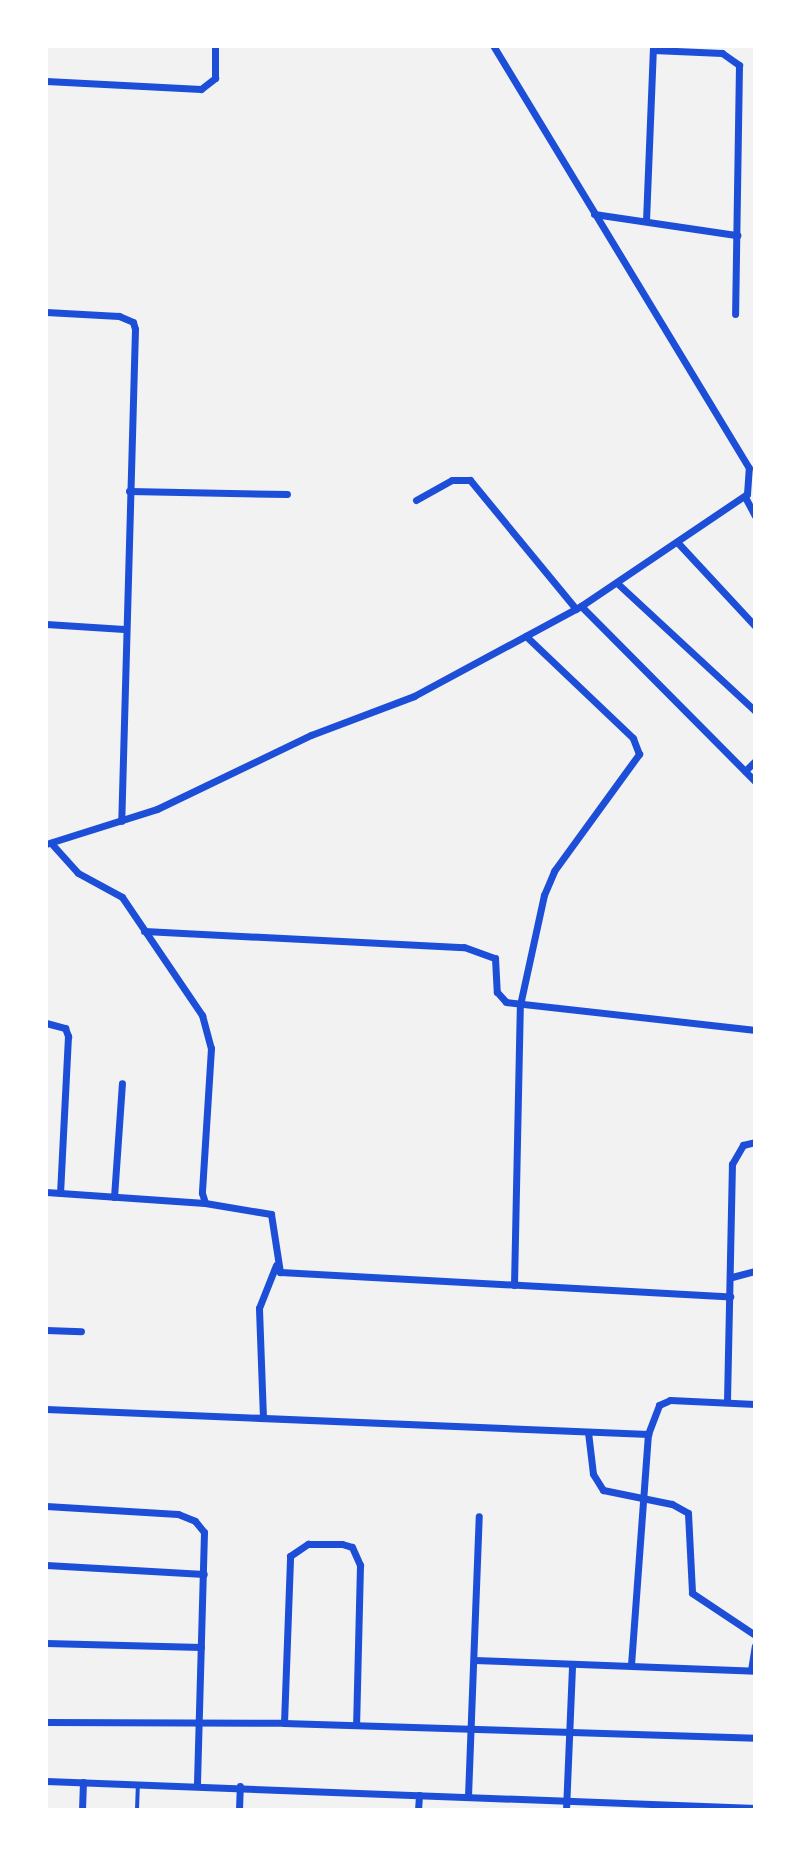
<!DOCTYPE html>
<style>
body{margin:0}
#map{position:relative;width:801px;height:1856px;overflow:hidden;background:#f2f2f2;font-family:"Roboto Condensed",sans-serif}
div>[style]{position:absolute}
.service>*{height:4px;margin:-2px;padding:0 2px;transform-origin:2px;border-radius:2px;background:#1d4ed8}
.minor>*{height:7px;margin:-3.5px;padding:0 3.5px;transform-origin:3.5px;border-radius:3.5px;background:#1d4ed8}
span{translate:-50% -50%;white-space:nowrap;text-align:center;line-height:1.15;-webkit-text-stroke:8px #fff;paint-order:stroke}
.frame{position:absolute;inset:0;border:48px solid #fff;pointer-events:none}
</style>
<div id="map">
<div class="service">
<i style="left:137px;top:1810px;width:24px;rotate:-88deg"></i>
</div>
<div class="minor">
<i style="left:653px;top:50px;width:69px;rotate:2.5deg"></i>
<i style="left:722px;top:53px;width:21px;rotate:35deg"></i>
<i style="left:739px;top:65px;width:249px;rotate:90.9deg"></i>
<i style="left:46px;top:81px;width:155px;rotate:3deg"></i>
<i style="left:201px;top:89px;width:18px;rotate:-38deg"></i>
<i style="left:215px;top:78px;width:32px;rotate:-90deg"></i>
<i style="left:594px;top:214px;width:145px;rotate:8.4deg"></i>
<i style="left:646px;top:221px;width:173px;rotate:-87.7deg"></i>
<i style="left:46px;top:312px;width:73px;rotate:3.1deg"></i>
<i style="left:119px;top:316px;width:15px;rotate:23deg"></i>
<i style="left:133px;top:322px;width:7px;rotate:74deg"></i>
<i style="left:135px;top:329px;width:492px;rotate:91.6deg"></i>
<i style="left:129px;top:491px;width:158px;rotate:1.1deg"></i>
<i style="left:745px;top:497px;width:21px;rotate:62deg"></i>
<i style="left:416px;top:500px;width:41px;rotate:-29.1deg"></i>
<i style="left:452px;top:480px;width:18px"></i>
<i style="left:470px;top:480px;width:167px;rotate:50.6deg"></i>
<i style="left:678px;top:543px;width:113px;rotate:47.1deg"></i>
<i style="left:617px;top:583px;width:188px;rotate:42.8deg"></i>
<i style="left:581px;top:606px;width:247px;rotate:45.2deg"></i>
<i style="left:46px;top:624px;width:78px;rotate:3.7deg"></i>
<i style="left:745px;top:771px;width:14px;rotate:-45deg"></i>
<i style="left:51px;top:843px;width:40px;rotate:48deg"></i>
<i style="left:78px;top:873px;width:50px;rotate:28.6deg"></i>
<i style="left:122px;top:897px;width:143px;rotate:55.9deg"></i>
<i style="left:202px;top:1015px;width:34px;rotate:75deg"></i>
<i style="left:211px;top:1048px;width:145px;rotate:93.6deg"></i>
<i style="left:202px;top:1193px;width:10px;rotate:73deg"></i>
<i style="left:205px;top:1203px;width:67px;rotate:9.5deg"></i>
<i style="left:271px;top:1214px;width:59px;rotate:81.2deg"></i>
<i style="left:280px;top:1272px;width:451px;rotate:3.1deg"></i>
<i style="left:46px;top:844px;width:116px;rotate:-17.5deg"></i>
<i style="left:157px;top:809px;width:171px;rotate:-25.7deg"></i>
<i style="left:311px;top:735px;width:110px;rotate:-20.7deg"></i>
<i style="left:414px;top:696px;width:190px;rotate:-28.3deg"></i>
<i style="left:581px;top:606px;width:200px;rotate:-34deg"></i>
<i style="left:747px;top:494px;width:26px;rotate:-86deg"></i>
<i style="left:749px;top:468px;width:494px;rotate:-121.2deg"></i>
<i style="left:144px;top:931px;width:320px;rotate:2.9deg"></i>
<i style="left:464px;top:947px;width:33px;rotate:20deg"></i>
<i style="left:495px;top:958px;width:34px;rotate:87deg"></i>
<i style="left:497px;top:992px;width:13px;rotate:48deg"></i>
<i style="left:506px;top:1002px;width:251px;rotate:6.4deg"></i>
<i style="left:46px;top:1023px;width:20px;rotate:15deg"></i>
<i style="left:65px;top:1028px;width:9px;rotate:69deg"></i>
<i style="left:68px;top:1036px;width:157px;rotate:92.9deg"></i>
<i style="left:46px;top:1192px;width:159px;rotate:4deg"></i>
<i style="left:114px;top:1197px;width:114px;rotate:-86deg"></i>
<i style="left:732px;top:1277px;width:24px;rotate:-15deg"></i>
<i style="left:514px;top:1285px;width:280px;rotate:-88.8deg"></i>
<i style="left:520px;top:1005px;width:113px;rotate:-77.7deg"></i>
<i style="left:544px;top:895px;width:26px;rotate:-67deg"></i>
<i style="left:554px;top:871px;width:145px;rotate:-54deg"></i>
<i style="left:639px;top:754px;width:17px;rotate:-111deg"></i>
<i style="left:633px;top:738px;width:148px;rotate:-136.4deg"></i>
<i style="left:46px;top:1330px;width:35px;rotate:2deg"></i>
<i style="left:727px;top:1401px;width:237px;rotate:-88.8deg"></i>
<i style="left:732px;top:1164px;width:22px;rotate:-60deg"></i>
<i style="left:743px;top:1145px;width:12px;rotate:-14deg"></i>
<i style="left:46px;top:1409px;width:603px;rotate:2.38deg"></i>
<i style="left:263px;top:1418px;width:110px;rotate:-92.1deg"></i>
<i style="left:259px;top:1308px;width:46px;rotate:-68.4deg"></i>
<i style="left:588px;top:1432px;width:42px;rotate:83.2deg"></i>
<i style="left:593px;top:1474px;width:19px;rotate:58deg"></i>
<i style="left:603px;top:1490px;width:70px;rotate:11.5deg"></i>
<i style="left:672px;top:1504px;width:18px;rotate:29deg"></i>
<i style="left:688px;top:1513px;width:80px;rotate:87.1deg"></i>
<i style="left:692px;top:1593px;width:76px;rotate:33.7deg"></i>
<i style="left:46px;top:1506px;width:132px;rotate:3.5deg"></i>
<i style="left:178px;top:1514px;width:18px;rotate:22deg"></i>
<i style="left:195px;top:1521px;width:14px;rotate:51deg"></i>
<i style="left:204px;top:1532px;width:253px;rotate:91.6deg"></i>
<i style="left:46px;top:1565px;width:158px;rotate:3.3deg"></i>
<i style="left:46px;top:1643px;width:155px;rotate:1.5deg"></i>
<i style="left:474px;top:1660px;width:281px;rotate:2.2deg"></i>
<i style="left:631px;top:1665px;width:232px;rotate:-85.8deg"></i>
<i style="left:648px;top:1434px;width:31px;rotate:-69deg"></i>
<i style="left:659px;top:1405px;width:12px;rotate:-24deg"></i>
<i style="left:670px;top:1400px;width:85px;rotate:2.7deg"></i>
<i style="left:751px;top:1670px;width:24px;rotate:-81deg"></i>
<i style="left:46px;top:1722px;width:238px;rotate:0.2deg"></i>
<i style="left:284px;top:1723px;width:471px;rotate:1.8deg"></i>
<i style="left:284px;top:1723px;width:167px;rotate:-87.9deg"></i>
<i style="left:290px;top:1556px;width:22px;rotate:-34deg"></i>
<i style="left:308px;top:1544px;width:34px"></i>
<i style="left:342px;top:1544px;width:10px;rotate:17deg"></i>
<i style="left:352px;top:1547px;width:20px;rotate:66deg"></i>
<i style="left:360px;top:1565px;width:160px;rotate:91.4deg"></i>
<i style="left:46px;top:1781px;width:710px;rotate:2.18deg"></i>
<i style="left:468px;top:1796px;width:280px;rotate:-87.8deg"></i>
<i style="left:82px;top:1810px;width:28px;rotate:-88deg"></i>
<i style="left:239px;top:1810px;width:24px;rotate:-88deg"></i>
<i style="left:418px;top:1810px;width:15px;rotate:-86deg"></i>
<i style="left:566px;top:1810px;width:145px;rotate:-87.6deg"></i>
</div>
<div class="frame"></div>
</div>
